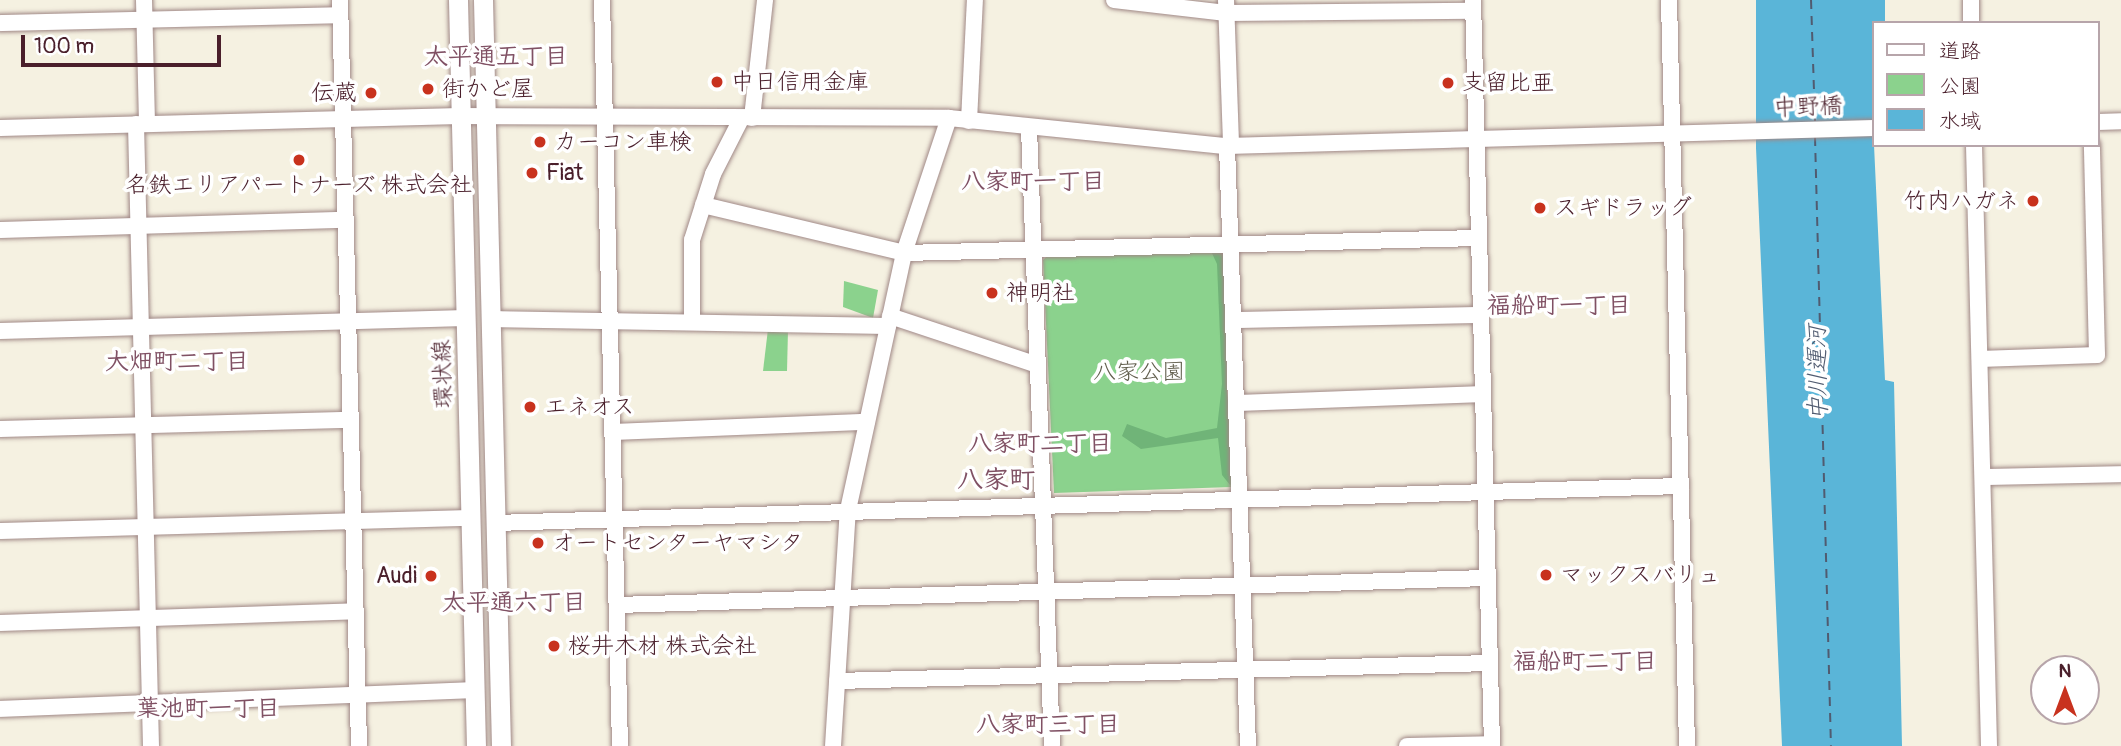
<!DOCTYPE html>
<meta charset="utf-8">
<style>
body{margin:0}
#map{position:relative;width:2121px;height:746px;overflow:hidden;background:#f5f1e1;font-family:Pangolin,"Klee One",sans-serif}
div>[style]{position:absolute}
.green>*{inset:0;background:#8bd28d}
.forest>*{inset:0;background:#70b478}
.water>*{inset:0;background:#5ab5d8}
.ferry>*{height:2px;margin-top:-1px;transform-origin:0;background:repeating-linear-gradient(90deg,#505b70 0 9px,transparent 0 16px)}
.roads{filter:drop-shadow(0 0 2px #a08886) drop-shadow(0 0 2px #a08886)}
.minor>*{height:16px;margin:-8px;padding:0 8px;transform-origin:8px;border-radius:8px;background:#fff}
.major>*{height:19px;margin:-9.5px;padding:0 9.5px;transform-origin:9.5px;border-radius:9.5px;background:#fff}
.dots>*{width:19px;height:19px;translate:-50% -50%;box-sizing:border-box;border:4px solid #fff;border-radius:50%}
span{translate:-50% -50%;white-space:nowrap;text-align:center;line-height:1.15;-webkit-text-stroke:7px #fff;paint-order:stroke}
.poi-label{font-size:23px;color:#4a1f2b}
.left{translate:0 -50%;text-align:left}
.right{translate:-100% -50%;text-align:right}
.street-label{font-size:23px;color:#4a1f2b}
.park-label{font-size:23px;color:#615e4d}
.neighbourhood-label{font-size:24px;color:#805164;font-weight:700}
.water-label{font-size:24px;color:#505b70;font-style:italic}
.quarter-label{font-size:26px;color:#805164;font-weight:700}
.legend{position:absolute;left:1872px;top:21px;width:228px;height:126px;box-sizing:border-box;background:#fff;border:2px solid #b7a5aa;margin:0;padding:9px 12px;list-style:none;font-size:21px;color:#4a1f2b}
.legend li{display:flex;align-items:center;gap:14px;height:35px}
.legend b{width:35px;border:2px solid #b7a5aa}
.north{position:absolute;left:2030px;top:655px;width:70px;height:70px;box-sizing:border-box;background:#fff;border:2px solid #b7a5aa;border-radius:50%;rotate:0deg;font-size:19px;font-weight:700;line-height:28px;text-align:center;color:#4a1f2b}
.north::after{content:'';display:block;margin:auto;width:24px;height:32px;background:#c8321e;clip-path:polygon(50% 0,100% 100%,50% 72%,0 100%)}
.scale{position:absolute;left:21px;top:35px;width:200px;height:32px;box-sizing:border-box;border:4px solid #4a1f2b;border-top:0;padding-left:9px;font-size:21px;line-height:24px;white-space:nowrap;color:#4a1f2b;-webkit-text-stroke:5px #fff;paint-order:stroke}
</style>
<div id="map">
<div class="green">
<i style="clip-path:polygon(1220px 251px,1232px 487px,1054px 493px,1043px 260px,1048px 255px)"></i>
<i style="clip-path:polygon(844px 281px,878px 290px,873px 318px,843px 307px)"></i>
<i style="clip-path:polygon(768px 329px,788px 330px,787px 371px,763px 371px)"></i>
</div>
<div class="forest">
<i style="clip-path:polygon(1226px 250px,1227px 391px,1236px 481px,1230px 485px,1222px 475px,1218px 438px,1141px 449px,1122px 436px,1127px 424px,1166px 438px,1217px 428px,1222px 384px,1217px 264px,1211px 251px)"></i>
</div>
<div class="water">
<i style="clip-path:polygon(1756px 0,1885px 0,1885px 23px,1874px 23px,1874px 145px,1885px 380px,1894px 382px,1902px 746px,1782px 746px,1756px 148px)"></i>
</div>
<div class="ferry">
<i style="left:1811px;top:0;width:121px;rotate:88.1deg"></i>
<i style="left:1815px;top:137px;width:609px;rotate:88.5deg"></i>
</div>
<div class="roads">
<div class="minor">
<i style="left:144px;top:0;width:124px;rotate:88.6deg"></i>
<i style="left:340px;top:0;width:746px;rotate:88.54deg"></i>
<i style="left:602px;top:0;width:746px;rotate:88.62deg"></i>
<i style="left:1114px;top:0;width:113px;rotate:6.6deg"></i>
<i style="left:1226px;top:13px;width:247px;rotate:-0.5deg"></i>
<i style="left:1226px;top:0;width:146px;rotate:88deg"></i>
<i style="left:1473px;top:0;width:746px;rotate:88.54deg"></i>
<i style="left:1669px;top:0;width:746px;rotate:88.62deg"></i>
<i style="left:1971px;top:0;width:23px;rotate:90deg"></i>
<i style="left:0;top:23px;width:340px;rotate:-1.3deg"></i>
<i style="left:752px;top:118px;width:119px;rotate:-83.7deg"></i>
<i style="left:969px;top:121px;width:121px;rotate:-87.2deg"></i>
<i style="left:2098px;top:122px;width:23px;rotate:-2deg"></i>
<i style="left:136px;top:124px;width:622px;rotate:88.62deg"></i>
<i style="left:0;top:128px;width:460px;rotate:-1.5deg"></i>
<i style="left:460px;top:116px;width:489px;rotate:0.2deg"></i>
<i style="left:949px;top:118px;width:279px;rotate:5.8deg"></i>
<i style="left:1227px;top:146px;width:647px;rotate:-1.59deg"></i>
<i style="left:1029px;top:128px;width:618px;rotate:87.87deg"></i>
<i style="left:1974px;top:145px;width:601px;rotate:88.57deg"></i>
<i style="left:1227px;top:146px;width:600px;rotate:88deg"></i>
<i style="left:703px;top:205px;width:207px;rotate:13.4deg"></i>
<i style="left:904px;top:253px;width:574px;rotate:-1.5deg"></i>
<i style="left:0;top:230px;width:345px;rotate:-1.7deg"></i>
<i style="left:890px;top:316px;width:155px;rotate:18.4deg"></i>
<i style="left:490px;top:319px;width:398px;rotate:1deg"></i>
<i style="left:1235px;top:320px;width:245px;rotate:-1.2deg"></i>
<i style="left:692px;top:322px;width:82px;rotate:-90deg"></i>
<i style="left:692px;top:240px;width:69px;rotate:-72.3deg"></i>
<i style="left:713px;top:174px;width:62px;rotate:-63deg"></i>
<i style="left:0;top:331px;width:466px;rotate:-1.6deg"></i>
<i style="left:1980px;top:359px;width:117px;rotate:-2deg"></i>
<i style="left:2097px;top:355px;width:210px;rotate:-91.4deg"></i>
<i style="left:1239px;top:403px;width:244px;rotate:-2.1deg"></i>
<i style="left:0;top:429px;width:351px;rotate:-1.5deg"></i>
<i style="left:613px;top:432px;width:254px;rotate:-2.3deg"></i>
<i style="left:1983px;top:477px;width:138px;rotate:-1.2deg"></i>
<i style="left:495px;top:523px;width:1187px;rotate:-1.79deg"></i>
<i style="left:0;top:531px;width:471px;rotate:-1.6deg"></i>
<i style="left:617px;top:605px;width:870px;rotate:-1.78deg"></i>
<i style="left:0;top:623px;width:356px;rotate:-1.9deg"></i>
<i style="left:837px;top:681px;width:653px;rotate:-1.58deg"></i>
<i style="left:0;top:709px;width:474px;rotate:-2.3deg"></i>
<i style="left:833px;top:746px;width:236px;rotate:-86.4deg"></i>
<i style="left:848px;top:510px;width:263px;rotate:-77.7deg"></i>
<i style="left:904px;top:253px;width:142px;rotate:-71.6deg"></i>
<i style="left:1407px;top:746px;width:85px;rotate:-1.3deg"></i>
</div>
<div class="major">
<i style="left:458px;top:0;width:746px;rotate:88.62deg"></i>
<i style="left:483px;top:0;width:746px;rotate:88.62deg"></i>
</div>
</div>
<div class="dots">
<i style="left:717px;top:82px;background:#c8321e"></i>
<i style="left:1448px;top:83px;background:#c8321e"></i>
<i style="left:428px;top:89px;background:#c8321e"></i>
<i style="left:371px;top:93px;background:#c8321e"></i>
<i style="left:540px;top:142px;background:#c8321e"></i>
<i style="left:299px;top:160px;background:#c8321e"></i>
<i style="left:532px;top:173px;background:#c8321e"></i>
<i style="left:2033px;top:201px;background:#c8321e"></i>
<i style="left:1540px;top:208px;background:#c8321e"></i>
<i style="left:992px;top:293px;background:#c8321e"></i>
<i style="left:530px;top:407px;background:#c8321e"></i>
<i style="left:538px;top:543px;background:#c8321e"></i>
<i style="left:1546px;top:575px;background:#c8321e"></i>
<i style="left:431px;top:576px;background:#c8321e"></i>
<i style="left:554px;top:646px;background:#c8321e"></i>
</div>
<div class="poi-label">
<span class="left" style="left:731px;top:82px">中日信用金庫</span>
<span class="left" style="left:1462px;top:83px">支留比亜</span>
<span class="left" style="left:442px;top:89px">街かど屋</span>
<span class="right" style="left:357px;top:93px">伝蔵</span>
<span class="left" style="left:554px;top:142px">カーコン車検</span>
<span class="left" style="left:546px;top:173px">Fiat</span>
<span style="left:299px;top:185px">名鉄エリアパートナーズ 株式会社</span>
<span class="right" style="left:2019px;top:201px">竹内ハガネ</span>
<span class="left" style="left:1554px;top:208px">スギドラッグ</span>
<span class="left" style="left:1006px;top:293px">神明社</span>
<span class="left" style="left:544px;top:407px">エネオス</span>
<span class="left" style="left:552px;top:543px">オートセンターヤマシタ</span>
<span class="left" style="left:1560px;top:575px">マックスバリュ</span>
<span class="right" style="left:417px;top:576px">Audi</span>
<span class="left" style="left:568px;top:646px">桜井木材 株式会社</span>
</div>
<div class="street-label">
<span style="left:1808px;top:107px;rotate:-2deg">中野橋</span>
<span style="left:443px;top:374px;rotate:-92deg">環状線</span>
</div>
<div class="park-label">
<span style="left:1139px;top:372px">八家公園</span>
</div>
<div class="neighbourhood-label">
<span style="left:496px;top:57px">太平通五丁目</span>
<span style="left:1033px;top:182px">八家町一丁目</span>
<span style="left:1559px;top:306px">福船町一丁目</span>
<span style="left:177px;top:362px">大畑町二丁目</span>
<span style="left:1040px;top:444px">八家町二丁目</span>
<span style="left:514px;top:603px">太平通六丁目</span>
<span style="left:1585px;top:662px">福船町二丁目</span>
<span style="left:208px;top:709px">葉池町一丁目</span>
<span style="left:1048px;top:725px">八家町三丁目</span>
</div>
<div class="water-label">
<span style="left:1818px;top:373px;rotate:-91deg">中川運河</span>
</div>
<div class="quarter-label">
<span style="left:996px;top:481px">八家町</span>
</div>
<ul class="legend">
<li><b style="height:9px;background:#fff"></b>道路</li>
<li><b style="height:19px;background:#8bd28d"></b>公園</li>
<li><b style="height:19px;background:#5ab5d8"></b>水域</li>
</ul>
<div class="north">N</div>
<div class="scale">100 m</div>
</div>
